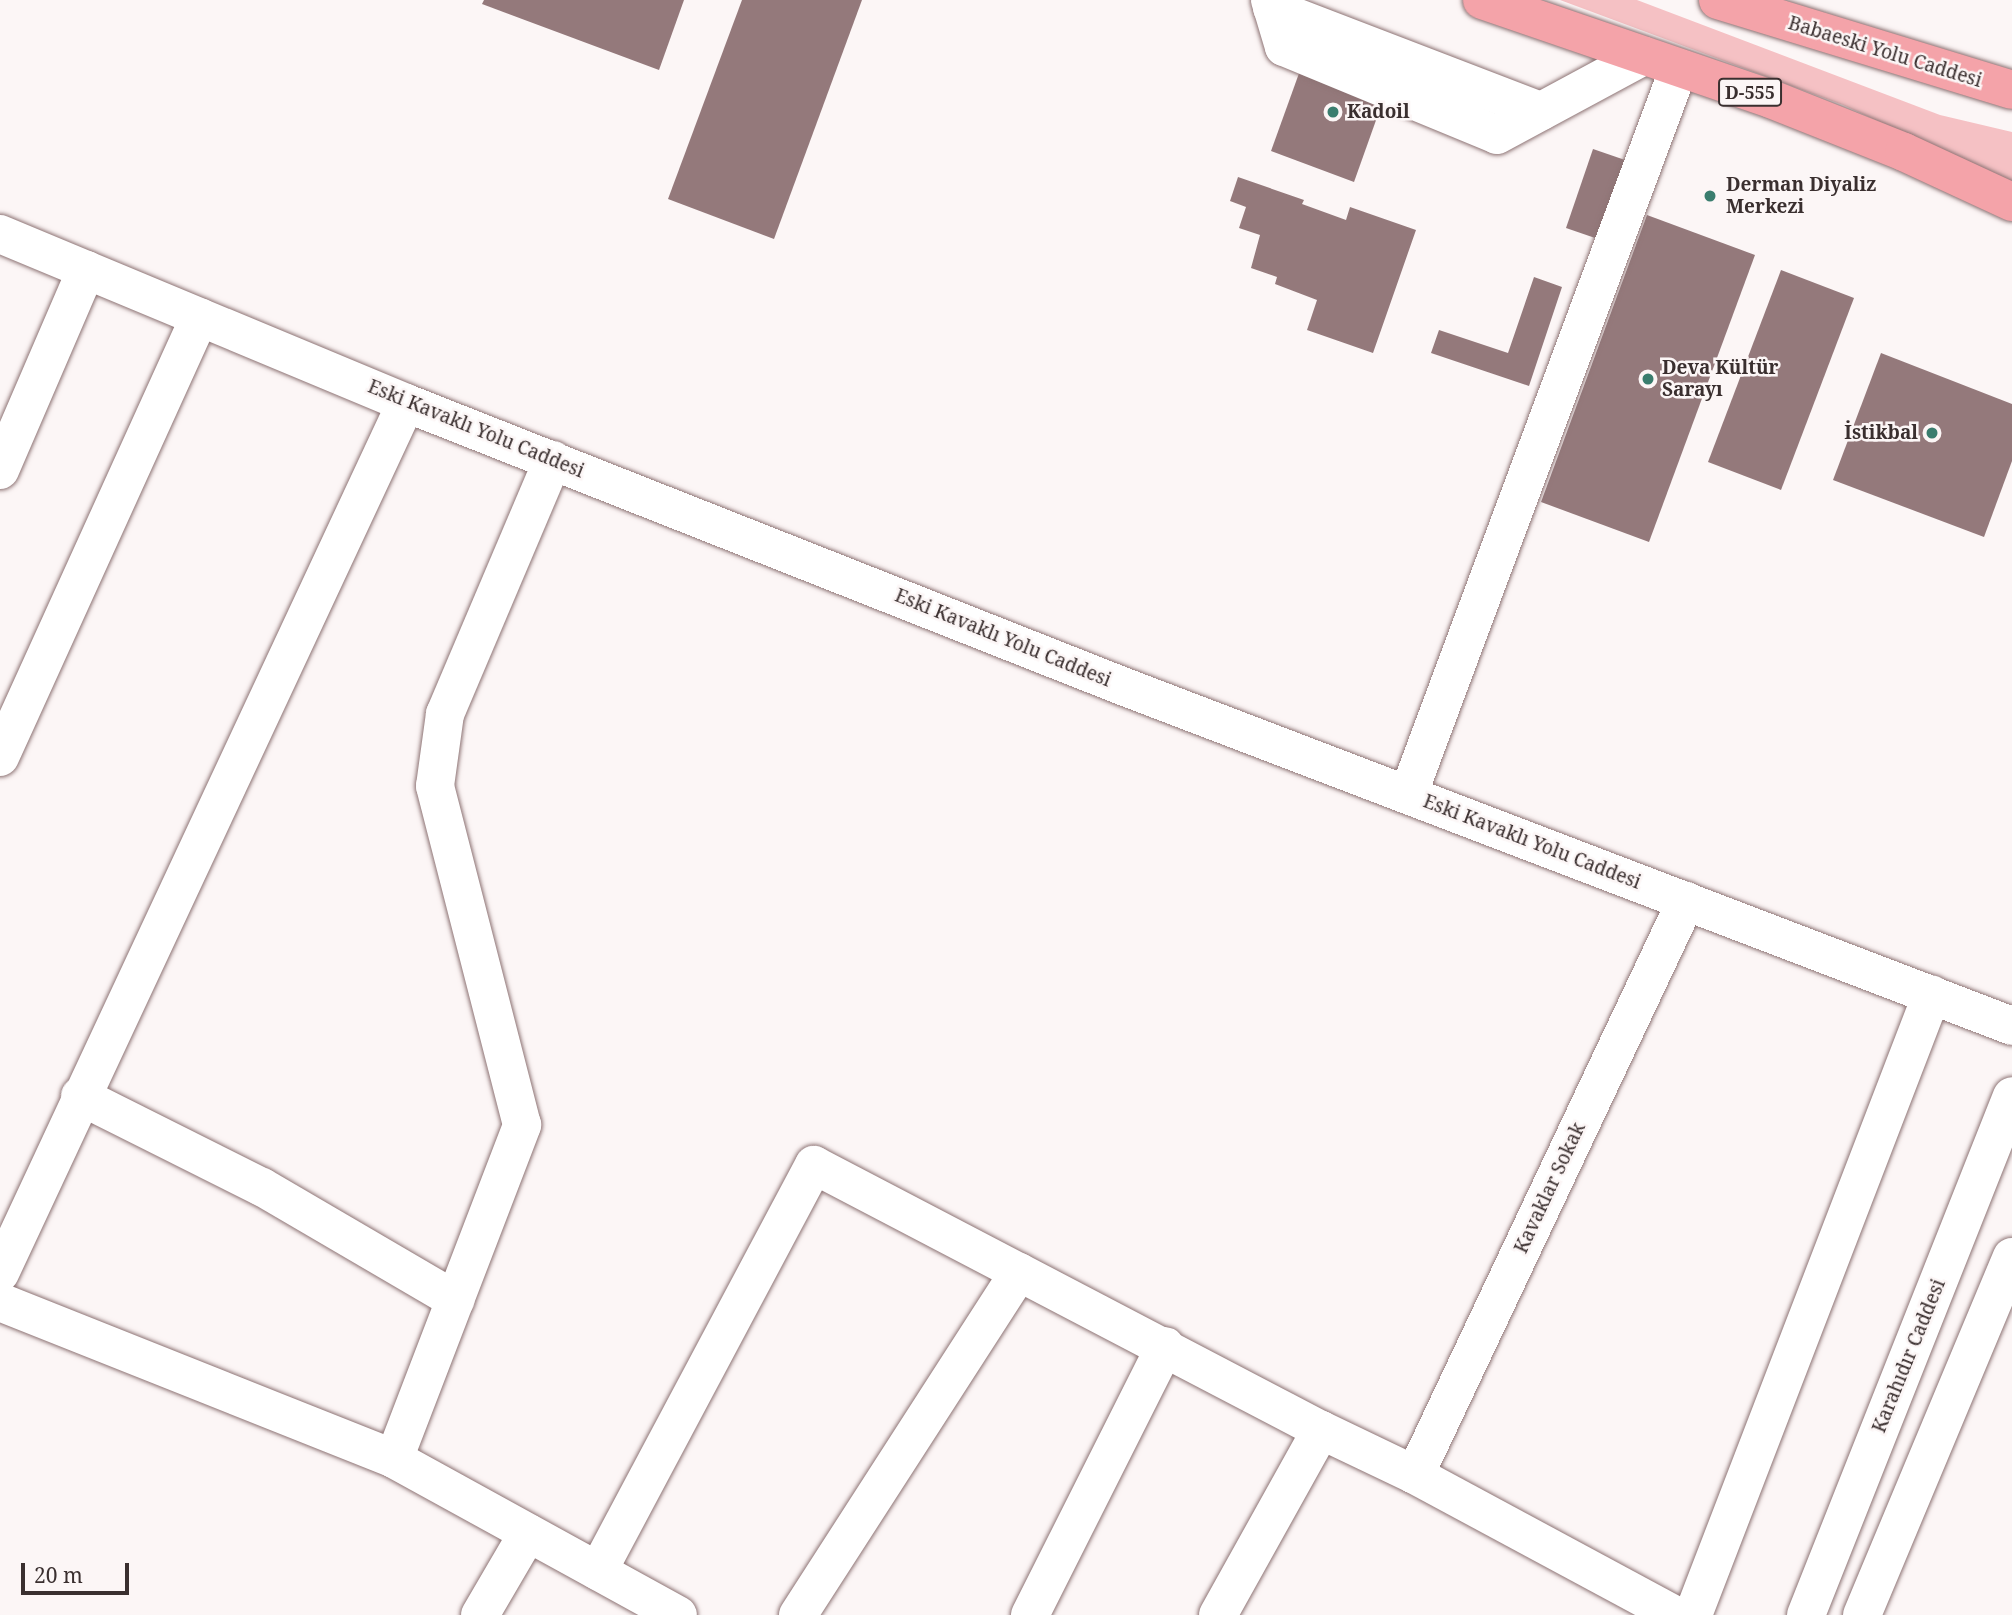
<!DOCTYPE html>
<meta charset="utf-8">
<style>
body{margin:0}
#map{position:relative;width:2012px;height:1615px;overflow:hidden;background:#fcf6f6;font-family:"Noto Serif",serif}
div>[style]{position:absolute}
.green>*{inset:0;background:#f5c1c4}
.building>*{inset:0;background:#94797b}
.roads{filter:drop-shadow(0 0 2px #8d7374) drop-shadow(0 0 2px #8d7374)}
.minor>*{height:38px;margin:-19px;padding:0 19px;transform-origin:19px;border-radius:19px;background:#fff}
.highway>*{height:38px;margin:-19px;padding:0 19px;transform-origin:19px;border-radius:19px;background:#f4a3a9}
.dots>*{width:19px;height:19px;translate:-50% -50%;box-sizing:border-box;border:4px solid #fcf6f6;border-radius:50%}
span{translate:-50% -50%;white-space:nowrap;text-align:center;line-height:1.15;-webkit-text-stroke:5px #fcf6f6;paint-order:stroke}
.shield-label span{padding:2px 5px;background:#fcf6f6;border:2px solid;border-radius:5px;-webkit-text-stroke-width:0}
.shield-label{font-size:18px;color:#3a2f2f;font-weight:700}
.street-label{font-size:19px;color:#3a2f2f}
.poi-label{font-size:19px;color:#3a2f2f;font-weight:700}
.left{translate:0 -50%;text-align:left}
.right{translate:-100% -50%;text-align:right}
.scale{position:absolute;left:21px;top:1563px;width:108px;height:32px;box-sizing:border-box;border:4px solid #3a2f2f;border-top:0;padding-left:9px;font-size:21px;line-height:24px;white-space:nowrap;color:#3a2f2f;-webkit-text-stroke:5px #fcf6f6;paint-order:stroke}
</style>
<div id="map">
<div class="green">
<i style="clip-path:polygon(1560px 0,1637px 0,1940px 115px,2012px 132px,2012px 183px,1843px 105px)"></i>
</div>
<div class="building">
<i style="clip-path:polygon(484px 0,684px 0,659px 70px,482px 4px)"></i>
<i style="clip-path:polygon(742px 0,862px 0,774px 239px,668px 199px)"></i>
<i style="clip-path:polygon(1302px 65px,1385px 95px,1354px 182px,1271px 151px)"></i>
<i style="clip-path:polygon(1593px 149px,1625px 160px,1598px 239px,1566px 228px)"></i>
<i style="clip-path:polygon(1238px 177px,1304px 200px,1302px 204px,1346px 220px,1350px 207px,1416px 230px,1373px 353px,1307px 330px,1317px 300px,1275px 284px,1277px 277px,1251px 268px,1260px 235px,1239px 228px,1246px 207px,1230px 201px)"></i>
<i style="clip-path:polygon(1647px 215px,1755px 255px,1649px 542px,1541px 502px)"></i>
<i style="clip-path:polygon(1781px 270px,1854px 298px,1781px 490px,1708px 462px)"></i>
<i style="clip-path:polygon(1534px 277px,1562px 287px,1529px 386px,1431px 353px,1439px 330px,1508px 353px)"></i>
<i style="clip-path:polygon(1881px 353px,2012px 404px,2012px 461px,1984px 537px,1833px 480px)"></i>
</div>
<div class="roads">
<div class="minor">
<i style="left:1270px;top:0;width:49px;rotate:73.4deg"></i>
<i style="left:1284px;top:47px;width:230px;rotate:22.4deg"></i>
<i style="left:1497px;top:135px;width:167px;rotate:-28.3deg"></i>
<i style="left:1272px;top:8px;width:288px;rotate:21deg"></i>
<i style="left:0;top:234px;width:440px;rotate:22.6deg"></i>
<i style="left:406px;top:403px;width:765px;rotate:21.56deg"></i>
<i style="left:1117px;top:684px;width:958px;rotate:20.91deg"></i>
<i style="left:0;top:470px;width:218px;rotate:-66.7deg"></i>
<i style="left:0;top:757px;width:483px;rotate:-65.6deg"></i>
<i style="left:1408px;top:795px;width:776px;rotate:-69.56deg"></i>
<i style="left:80px;top:1096px;width:203px;rotate:26.6deg"></i>
<i style="left:262px;top:1187px;width:224px;rotate:30.3deg"></i>
<i style="left:0;top:1273px;width:960px;rotate:-64.98deg"></i>
<i style="left:0;top:1302px;width:424px;rotate:21.7deg"></i>
<i style="left:394px;top:1459px;width:324px;rotate:28.8deg"></i>
<i style="left:394px;top:1459px;width:358px;rotate:-69deg"></i>
<i style="left:522px;top:1125px;width:350px;rotate:-104.4deg"></i>
<i style="left:435px;top:786px;width:73px;rotate:-82.1deg"></i>
<i style="left:445px;top:714px;width:276px;rotate:-67deg"></i>
<i style="left:1415px;top:1475px;width:635px;rotate:-64.73deg"></i>
<i style="left:598px;top:1571px;width:460px;rotate:-62deg"></i>
<i style="left:814px;top:1165px;width:572px;rotate:27.6deg"></i>
<i style="left:1321px;top:1430px;width:104px;rotate:25.6deg"></i>
<i style="left:1415px;top:1475px;width:295px;rotate:28.3deg"></i>
<i style="left:480px;top:1615px;width:95px;rotate:-59.7deg"></i>
<i style="left:798px;top:1615px;width:408px;rotate:-57.2deg"></i>
<i style="left:1030px;top:1615px;width:301px;rotate:-63.3deg"></i>
<i style="left:1218px;top:1615px;width:212px;rotate:-60.9deg"></i>
<i style="left:1693px;top:1615px;width:665px;rotate:-68.95deg"></i>
<i style="left:1806px;top:1615px;width:558px;rotate:-68.35deg"></i>
<i style="left:1862px;top:1615px;width:388px;rotate:-67.3deg"></i>
</div>
<div class="highway">
<i style="left:1482px;top:0;width:305px;rotate:18.9deg"></i>
<i style="left:1771px;top:99px;width:143px;rotate:21.7deg"></i>
<i style="left:1904px;top:152px;width:119px;rotate:24.8deg"></i>
<i style="left:1718px;top:0;width:307px;rotate:17deg"></i>
</div>
</div>
<div class="dots">
<i style="left:1333px;top:112px;background:#3a7d6e"></i>
<i style="left:1710px;top:196px;background:#3a7d6e"></i>
<i style="left:1648px;top:379px;background:#3a7d6e"></i>
<i style="left:1932px;top:433px;background:#3a7d6e"></i>
</div>
<div class="shield-label">
<span style="left:1750px;top:92px">D-555</span>
</div>
<div class="street-label">
<span style="left:1885px;top:52px;rotate:17deg">Babaeski Yolu Caddesi</span>
<span style="left:476px;top:429px;rotate:22deg">Eski Kavaklı Yolu Caddesi</span>
<span style="left:1003px;top:638px;rotate:22deg">Eski Kavaklı Yolu Caddesi</span>
<span style="left:1532px;top:842px;rotate:21deg">Eski Kavaklı Yolu Caddesi</span>
<span style="left:1550px;top:1188px;rotate:-65deg">Kavaklar Sokak</span>
<span style="left:1909px;top:1356px;rotate:-68deg">Karahıdır Caddesi</span>
</div>
<div class="poi-label">
<span class="left" style="left:1347px;top:112px">Kadoil</span>
<span class="left" style="left:1726px;top:196px">Derman Diyaliz<br>Merkezi</span>
<span class="left" style="left:1662px;top:379px">Deva Kültür<br>Sarayı</span>
<span class="right" style="left:1918px;top:433px">İstikbal</span>
</div>
<div class="scale">20 m</div>
</div>
